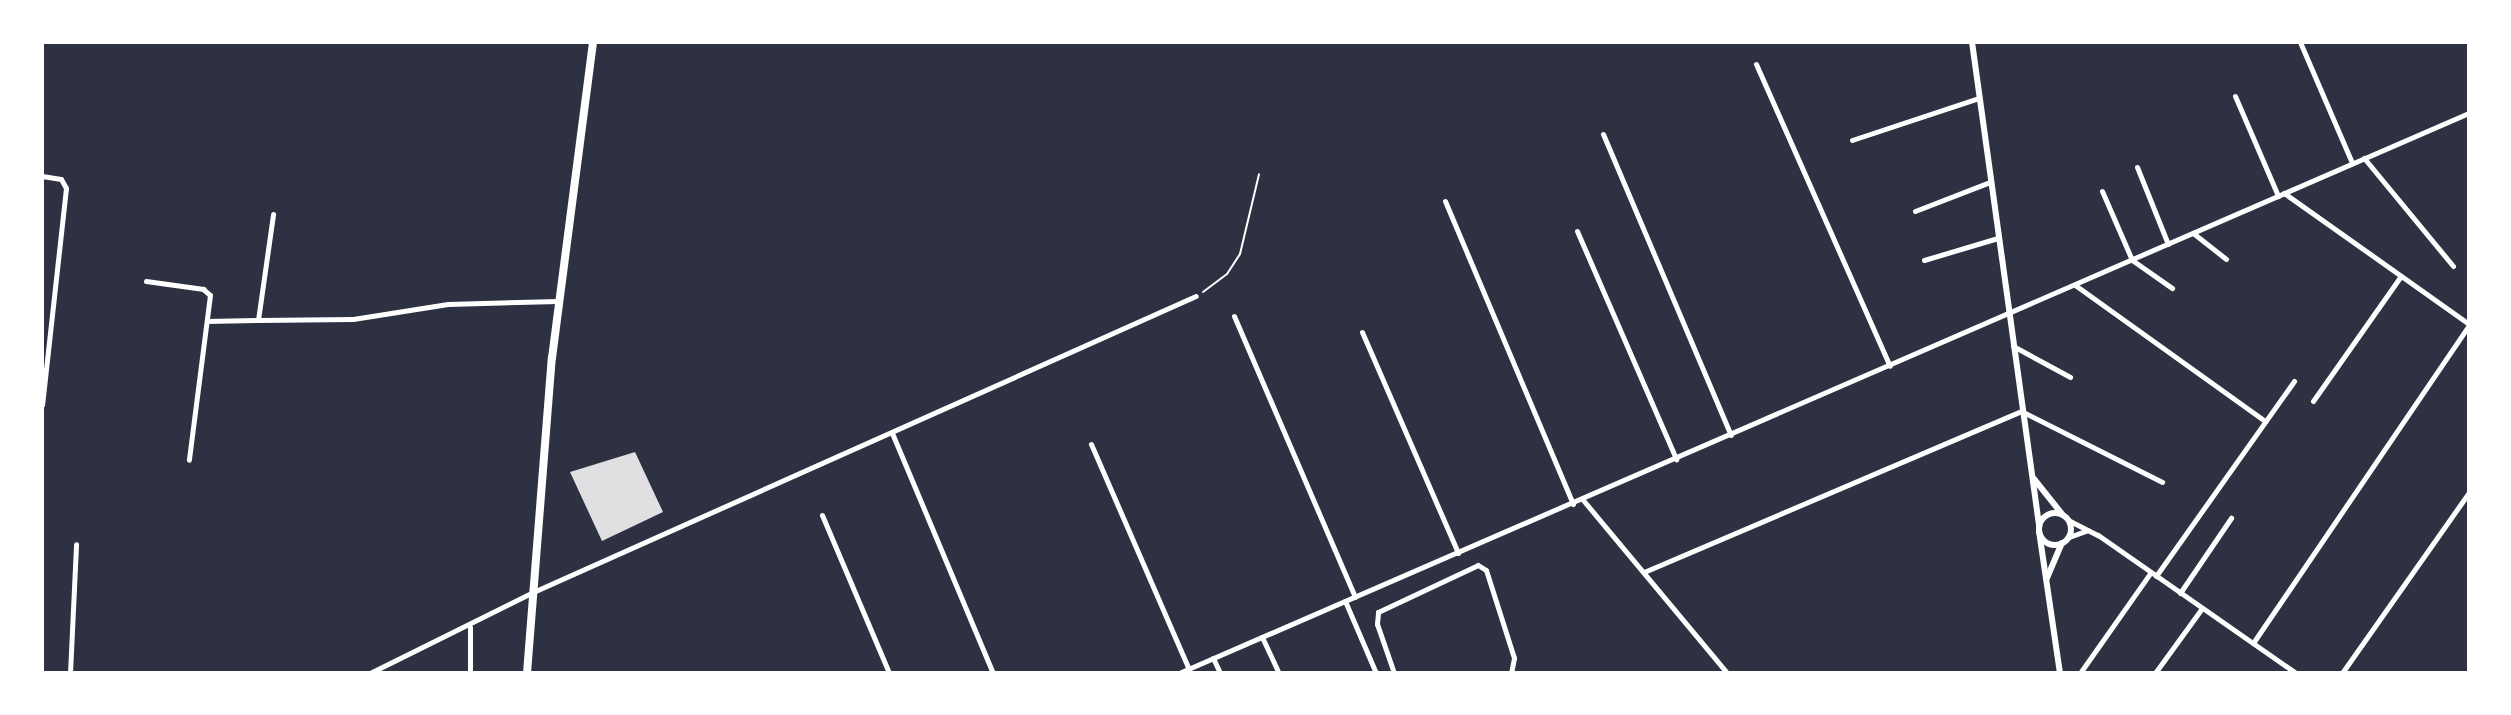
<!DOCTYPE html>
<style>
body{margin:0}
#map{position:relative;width:2511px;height:715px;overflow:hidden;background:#2d3142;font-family:"IBM Plex Sans",sans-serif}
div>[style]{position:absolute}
.building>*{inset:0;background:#e0e0e3}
.path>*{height:2px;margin:-1px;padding:0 1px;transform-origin:1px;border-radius:1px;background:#fff}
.minor>*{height:5px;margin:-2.5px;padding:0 2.5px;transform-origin:2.5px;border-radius:2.5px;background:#fff}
.tertiary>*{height:6px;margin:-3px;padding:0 3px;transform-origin:3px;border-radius:3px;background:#fff}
.tertiary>.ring{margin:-3px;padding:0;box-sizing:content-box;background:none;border:6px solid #fff;border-radius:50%}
.primary>*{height:8px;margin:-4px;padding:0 4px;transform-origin:4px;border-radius:4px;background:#fff}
span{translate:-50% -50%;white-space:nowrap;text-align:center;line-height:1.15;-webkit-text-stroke:6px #fff;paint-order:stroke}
.frame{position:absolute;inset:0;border:44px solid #fff;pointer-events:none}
</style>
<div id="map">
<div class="building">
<i style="clip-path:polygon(635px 452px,663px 512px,602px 541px,570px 472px)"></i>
</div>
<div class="path">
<i style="left:1203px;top:292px;width:30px;rotate:-37deg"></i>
<i style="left:1227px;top:274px;width:24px;rotate:-57deg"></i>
<i style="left:1240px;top:254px;width:82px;rotate:-76.6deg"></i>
</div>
<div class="minor">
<i style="left:2300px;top:42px;width:132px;rotate:66.7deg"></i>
<i style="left:1756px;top:64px;width:330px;rotate:66.1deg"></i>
<i style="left:2235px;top:96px;width:109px;rotate:66.7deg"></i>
<i style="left:1603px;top:134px;width:327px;rotate:67deg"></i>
<i style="left:1852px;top:140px;width:134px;rotate:-18.3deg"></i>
<i style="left:2364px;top:158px;width:140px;rotate:50.5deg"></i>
<i style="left:2137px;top:167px;width:83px;rotate:68.1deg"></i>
<i style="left:42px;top:176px;width:19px;rotate:9deg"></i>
<i style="left:61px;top:179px;width:10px;rotate:61deg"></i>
<i style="left:66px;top:188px;width:218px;rotate:96.3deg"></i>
<i style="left:2102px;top:191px;width:75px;rotate:66.5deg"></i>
<i style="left:2132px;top:260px;width:49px;rotate:35deg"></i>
<i style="left:2284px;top:193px;width:227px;rotate:35.3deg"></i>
<i style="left:1445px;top:201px;width:329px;rotate:67.1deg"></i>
<i style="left:1915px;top:211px;width:80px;rotate:-21.1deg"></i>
<i style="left:1577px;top:231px;width:249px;rotate:66.5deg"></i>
<i style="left:2193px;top:233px;width:42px;rotate:38.2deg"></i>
<i style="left:1924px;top:260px;width:77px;rotate:-16.6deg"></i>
<i style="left:146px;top:281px;width:58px;rotate:8deg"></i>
<i style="left:203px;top:289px;width:9px;rotate:41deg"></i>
<i style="left:210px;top:295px;width:166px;rotate:97.3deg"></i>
<i style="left:2075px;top:285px;width:234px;rotate:35.6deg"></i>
<i style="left:1234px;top:316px;width:306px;rotate:66.7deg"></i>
<i style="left:258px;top:320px;width:95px;rotate:-0.6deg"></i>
<i style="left:353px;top:319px;width:96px;rotate:-9deg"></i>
<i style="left:448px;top:304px;width:110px;rotate:-1.6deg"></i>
<i style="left:207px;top:321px;width:51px;rotate:-1.1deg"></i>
<i style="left:258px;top:320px;width:107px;rotate:-81.9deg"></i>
<i style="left:1362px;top:332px;width:241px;rotate:66.5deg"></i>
<i style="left:2013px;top:346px;width:65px;rotate:28.5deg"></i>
<i style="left:2313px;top:401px;width:151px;rotate:-54.9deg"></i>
<i style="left:892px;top:433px;width:260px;rotate:67.2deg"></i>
<i style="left:1091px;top:444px;width:245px;rotate:66.5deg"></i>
<i style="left:1583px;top:500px;width:225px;rotate:50.2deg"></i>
<i style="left:822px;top:515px;width:172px;rotate:67deg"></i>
<i style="left:2068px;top:520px;width:34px;rotate:27deg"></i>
<i style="left:2098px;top:535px;width:241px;rotate:34.9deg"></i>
<i style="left:2069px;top:537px;width:20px;rotate:-20deg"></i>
<i style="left:1644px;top:572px;width:410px;rotate:-23.1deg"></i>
<i style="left:2021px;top:411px;width:158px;rotate:26.7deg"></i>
<i style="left:2156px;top:576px;width:239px;rotate:-54.7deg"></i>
<i style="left:2180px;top:593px;width:91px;rotate:-55.8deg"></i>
<i style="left:1345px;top:601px;width:78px;rotate:66.7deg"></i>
<i style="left:470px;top:627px;width:46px;rotate:90deg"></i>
<i style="left:1262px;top:637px;width:40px;rotate:65deg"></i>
<i style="left:2253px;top:643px;width:384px;rotate:-55.8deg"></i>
<i style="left:1213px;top:658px;width:17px;rotate:65deg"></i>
<i style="left:70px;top:673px;width:129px;rotate:-87.3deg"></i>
<i style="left:370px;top:673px;width:180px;rotate:-26.4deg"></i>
<i style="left:531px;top:593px;width:728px;rotate:-24.07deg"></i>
<i style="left:1179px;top:673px;width:1406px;rotate:-23.47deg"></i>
<i style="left:1394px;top:673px;width:52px;rotate:-109.1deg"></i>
<i style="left:1377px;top:624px;width:12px;rotate:-85deg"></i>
<i style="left:1378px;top:612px;width:110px;rotate:-25.2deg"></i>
<i style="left:1478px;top:565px;width:9px;rotate:32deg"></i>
<i style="left:1486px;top:570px;width:92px;rotate:72.3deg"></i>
<i style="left:1514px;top:658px;width:15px;rotate:101deg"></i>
<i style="left:2080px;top:673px;width:123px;rotate:-54.9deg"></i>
<i style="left:2155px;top:673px;width:80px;rotate:-54.1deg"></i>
<i style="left:2342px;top:673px;width:221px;rotate:-54.9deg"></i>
</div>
<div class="tertiary">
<i style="left:1972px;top:42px;width:489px;rotate:82.1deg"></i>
<i style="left:2034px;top:479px;width:45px;rotate:51.3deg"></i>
<i class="ring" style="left:2039px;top:513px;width:26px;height:26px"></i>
<i style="left:2039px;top:531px;width:144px;rotate:81.6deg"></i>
<i style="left:2047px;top:578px;width:38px;rotate:-67deg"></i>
</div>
<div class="primary">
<i style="left:527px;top:673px;width:316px;rotate:-85.5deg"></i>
<i style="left:552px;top:358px;width:319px;rotate:-82.6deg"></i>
</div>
<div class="frame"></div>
</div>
